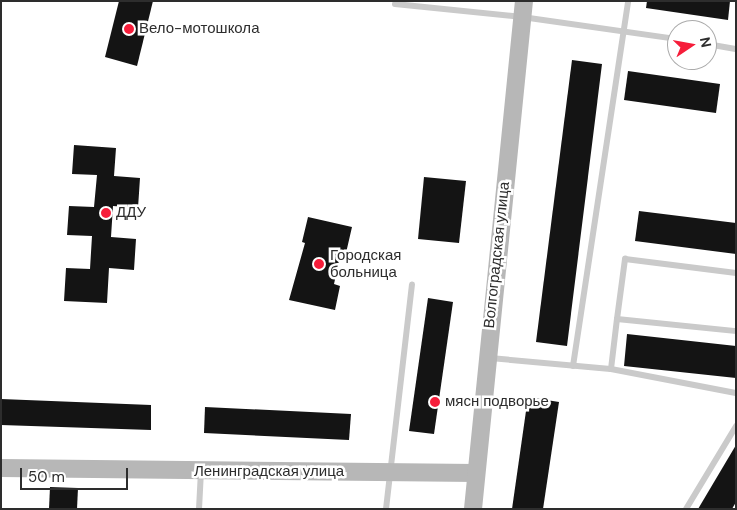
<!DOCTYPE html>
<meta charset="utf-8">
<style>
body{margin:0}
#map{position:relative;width:737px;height:510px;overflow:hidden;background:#fff;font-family:"DM Sans",sans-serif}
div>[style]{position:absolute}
.building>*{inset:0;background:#141414}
.lane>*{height:6px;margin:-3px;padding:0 3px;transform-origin:3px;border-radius:3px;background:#cacaca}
.secondary>*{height:18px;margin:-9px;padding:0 9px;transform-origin:9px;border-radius:9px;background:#b7b7b7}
.dots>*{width:14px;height:14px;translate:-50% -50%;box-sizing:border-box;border:2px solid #fff;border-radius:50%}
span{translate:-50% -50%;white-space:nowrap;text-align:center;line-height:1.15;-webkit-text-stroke:5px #fff;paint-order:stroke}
.poi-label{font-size:15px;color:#2d2d2d}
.left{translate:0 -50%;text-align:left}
.street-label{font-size:15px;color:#2d2d2d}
.frame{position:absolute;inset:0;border:2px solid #2d2d2d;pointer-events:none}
.north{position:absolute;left:667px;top:20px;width:50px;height:50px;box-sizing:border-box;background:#fff;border:1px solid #ababab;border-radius:50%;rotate:78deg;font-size:14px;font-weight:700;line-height:20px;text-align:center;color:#2d2d2d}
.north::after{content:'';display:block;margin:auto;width:18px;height:22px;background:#f61d3a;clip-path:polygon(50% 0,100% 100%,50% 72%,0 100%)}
.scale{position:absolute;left:20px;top:468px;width:108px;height:22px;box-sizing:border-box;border:2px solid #2d2d2d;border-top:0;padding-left:6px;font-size:15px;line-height:18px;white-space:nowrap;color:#2d2d2d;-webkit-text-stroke:4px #fff;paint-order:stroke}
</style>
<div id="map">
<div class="building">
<i style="clip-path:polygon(119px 1px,153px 1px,137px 66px,105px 57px)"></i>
<i style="clip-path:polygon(647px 1px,730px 1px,728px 20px,646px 8px)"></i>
<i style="clip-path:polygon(572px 60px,602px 64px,567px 346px,536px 342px)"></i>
<i style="clip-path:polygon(628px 71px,720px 84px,716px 113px,624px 100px)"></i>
<i style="clip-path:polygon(74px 145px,116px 148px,114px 176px,140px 178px,138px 208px,113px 206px,111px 237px,136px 239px,134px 270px,109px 268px,107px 303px,64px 301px,66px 268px,90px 269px,92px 236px,67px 235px,69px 206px,94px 207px,97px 175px,72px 174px)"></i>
<i style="clip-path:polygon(424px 177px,466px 181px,459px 243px,418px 239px)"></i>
<i style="clip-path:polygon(639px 211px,736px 223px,736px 254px,635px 241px)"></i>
<i style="clip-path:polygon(308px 217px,352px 227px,346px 253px,341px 252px,334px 284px,340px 286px,335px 310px,289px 300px,305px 243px,302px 242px)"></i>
<i style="clip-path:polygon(428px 298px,453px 302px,434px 434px,409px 431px)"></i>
<i style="clip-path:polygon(627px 334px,736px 346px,736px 378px,624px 366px)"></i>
<i style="clip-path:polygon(528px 397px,559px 402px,543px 509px,512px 509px)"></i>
<i style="clip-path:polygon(1px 399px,151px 405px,151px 430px,1px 425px)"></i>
<i style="clip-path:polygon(205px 407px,351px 414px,349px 440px,204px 433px)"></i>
<i style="clip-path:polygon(736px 445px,736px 502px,732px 509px,698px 509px)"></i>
<i style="clip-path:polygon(50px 487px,78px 488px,77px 509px,49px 509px)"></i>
</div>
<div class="lane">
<i style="left:395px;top:4px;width:128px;rotate:5.8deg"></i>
<i style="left:522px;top:17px;width:157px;rotate:8.1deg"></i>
<i style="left:707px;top:44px;width:29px;rotate:10deg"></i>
<i style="left:617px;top:319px;width:61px;rotate:-82.4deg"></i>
<i style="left:625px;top:259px;width:112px;rotate:7.2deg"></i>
<i style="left:490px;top:358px;width:121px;rotate:5.2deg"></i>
<i style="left:611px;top:369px;width:127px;rotate:10.9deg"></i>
<i style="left:573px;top:366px;width:369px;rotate:-81.4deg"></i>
<i style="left:611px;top:369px;width:50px;rotate:-83.2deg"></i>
<i style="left:617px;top:319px;width:120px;rotate:5.8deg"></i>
<i style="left:199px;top:509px;width:37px;rotate:-87deg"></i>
<i style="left:386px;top:509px;width:226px;rotate:-83.4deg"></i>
<i style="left:686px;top:509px;width:97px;rotate:-58.9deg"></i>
</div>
<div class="secondary">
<i style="left:1px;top:468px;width:475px;rotate:0.6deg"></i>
<i style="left:473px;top:509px;width:511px;rotate:-84.27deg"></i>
</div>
<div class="dots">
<i style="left:129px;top:29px;background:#f61d3a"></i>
<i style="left:106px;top:213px;background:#f61d3a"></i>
<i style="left:319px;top:264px;background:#f61d3a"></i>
<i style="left:435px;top:402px;background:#f61d3a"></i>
</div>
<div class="poi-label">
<span class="left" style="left:139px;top:29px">Вело-мотошкола</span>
<span class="left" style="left:116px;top:213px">ДДУ</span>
<span class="left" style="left:330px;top:264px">Городская<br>больница</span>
<span class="left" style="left:445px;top:402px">мясн подворье</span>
</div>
<div class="street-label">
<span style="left:497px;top:255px;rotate:-84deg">Волгоградская улица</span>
<span style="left:269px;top:472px">Ленинградская улица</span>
</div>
<div class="frame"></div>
<div class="north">N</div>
<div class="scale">50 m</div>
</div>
